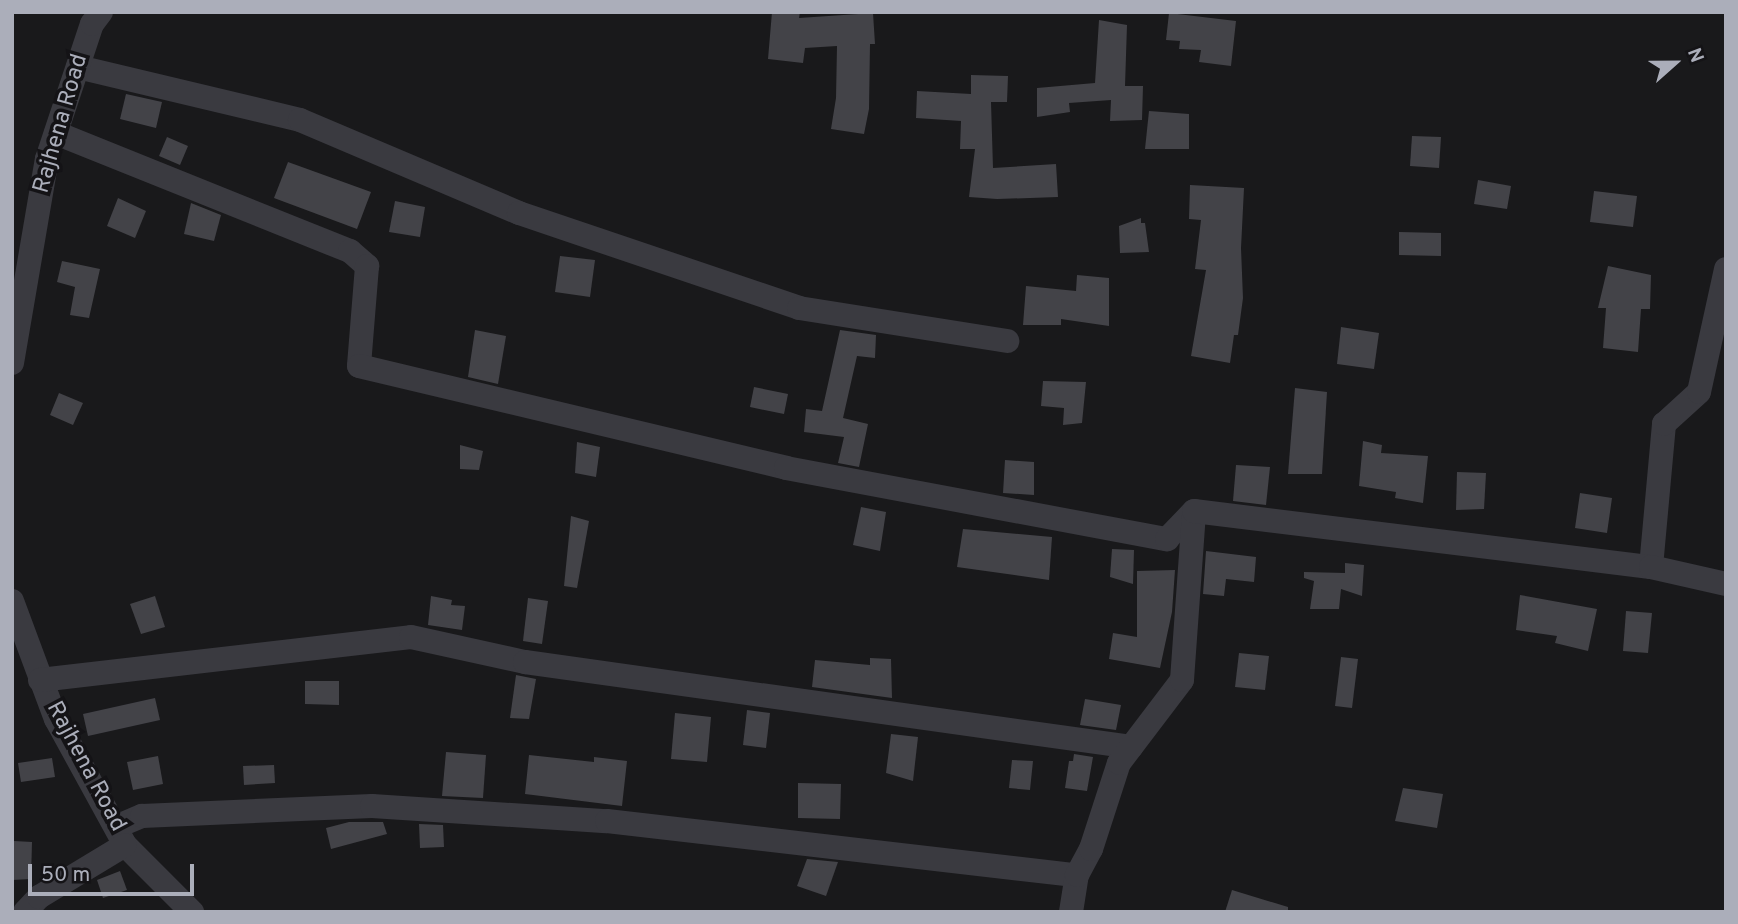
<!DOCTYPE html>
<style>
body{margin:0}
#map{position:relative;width:1738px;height:924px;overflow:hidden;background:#19191b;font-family:Overpass,sans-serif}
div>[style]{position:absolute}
.building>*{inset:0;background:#434348}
.minor>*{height:24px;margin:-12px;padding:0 12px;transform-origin:12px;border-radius:12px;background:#3a3a40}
span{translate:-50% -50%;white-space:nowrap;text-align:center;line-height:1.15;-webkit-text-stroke:7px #141316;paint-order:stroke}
.street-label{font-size:23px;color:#abaeba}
.frame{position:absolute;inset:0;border:14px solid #abaeba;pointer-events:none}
.north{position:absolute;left:1640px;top:28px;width:70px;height:70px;-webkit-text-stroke:5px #141316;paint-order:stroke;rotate:69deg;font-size:19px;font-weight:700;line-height:28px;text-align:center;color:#abaeba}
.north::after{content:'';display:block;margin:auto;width:24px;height:32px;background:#abaeba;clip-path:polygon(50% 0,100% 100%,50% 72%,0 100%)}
.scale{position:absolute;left:28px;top:864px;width:166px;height:32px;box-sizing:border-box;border:4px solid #abaeba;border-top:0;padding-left:9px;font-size:21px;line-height:24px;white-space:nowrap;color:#abaeba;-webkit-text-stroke:5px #141316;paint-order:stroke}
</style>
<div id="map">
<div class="building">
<i style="clip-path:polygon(772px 12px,800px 12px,799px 18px,873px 13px,875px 44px,870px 44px,869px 109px,864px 134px,831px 129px,836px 98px,837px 46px,805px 48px,803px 63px,768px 59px)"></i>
<i style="clip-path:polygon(1169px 13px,1236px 21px,1231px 66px,1199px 62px,1201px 50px,1179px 49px,1180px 41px,1166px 40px)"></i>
<i style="clip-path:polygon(1099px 20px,1127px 25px,1125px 86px,1143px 86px,1142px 120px,1110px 121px,1111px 100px,1069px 103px,1070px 112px,1037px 117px,1037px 88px,1095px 83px)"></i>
<i style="clip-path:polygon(971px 75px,1008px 76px,1007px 102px,991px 102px,993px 168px,1056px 164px,1058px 197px,997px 199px,969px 197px,975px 149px,960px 149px,961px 121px,916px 118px,917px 91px,971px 94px)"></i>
<i style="clip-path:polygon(126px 94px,162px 102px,156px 128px,120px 119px)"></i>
<i style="clip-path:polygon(1149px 111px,1189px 114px,1189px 149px,1145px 149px)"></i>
<i style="clip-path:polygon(1412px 136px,1441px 137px,1439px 168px,1410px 166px)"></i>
<i style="clip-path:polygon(167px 137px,188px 146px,180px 165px,159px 156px)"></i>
<i style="clip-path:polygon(288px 162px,371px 192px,357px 229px,274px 198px)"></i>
<i style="clip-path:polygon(1478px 180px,1511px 186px,1507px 209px,1474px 204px)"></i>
<i style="clip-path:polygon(1190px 185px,1244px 188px,1241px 248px,1243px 298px,1238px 335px,1234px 335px,1230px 363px,1191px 356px,1206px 270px,1195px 269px,1201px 220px,1189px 219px)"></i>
<i style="clip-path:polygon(1594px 191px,1637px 196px,1633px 227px,1590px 222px)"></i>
<i style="clip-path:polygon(118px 198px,146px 211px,135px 238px,107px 226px)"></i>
<i style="clip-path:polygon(395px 201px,425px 207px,420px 237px,389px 232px)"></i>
<i style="clip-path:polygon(191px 203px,221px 215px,214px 241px,184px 234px)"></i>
<i style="clip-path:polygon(1141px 218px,1141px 223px,1145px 223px,1149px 252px,1120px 253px,1119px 226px)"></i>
<i style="clip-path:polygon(1399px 232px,1441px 233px,1441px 256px,1399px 255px)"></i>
<i style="clip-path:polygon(560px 256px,595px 260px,590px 297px,555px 292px)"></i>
<i style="clip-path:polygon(62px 261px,100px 269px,89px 318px,70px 315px,75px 287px,57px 282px)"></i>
<i style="clip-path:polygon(1608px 266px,1651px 275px,1650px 309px,1641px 309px,1638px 352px,1603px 348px,1606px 308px,1598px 308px)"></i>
<i style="clip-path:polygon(1077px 275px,1109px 278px,1109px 326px,1061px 319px,1061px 325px,1023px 325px,1026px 286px,1076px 291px)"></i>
<i style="clip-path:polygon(1341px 327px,1379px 333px,1374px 369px,1337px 364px)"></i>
<i style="clip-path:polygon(475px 330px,506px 336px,498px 384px,468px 377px)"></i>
<i style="clip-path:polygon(840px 330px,876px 335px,875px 358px,857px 356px,843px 418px,868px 424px,859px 467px,838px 463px,844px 437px,804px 432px,806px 409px,822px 411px)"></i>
<i style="clip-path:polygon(1043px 381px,1086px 382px,1082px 423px,1063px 425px,1064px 408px,1041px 406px)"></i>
<i style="clip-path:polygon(754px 387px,788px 394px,784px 414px,750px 407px)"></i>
<i style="clip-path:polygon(1295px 388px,1327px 392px,1322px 474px,1288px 474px)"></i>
<i style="clip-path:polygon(59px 393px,83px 403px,73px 425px,50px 415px)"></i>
<i style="clip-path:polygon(1363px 441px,1382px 445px,1381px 453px,1428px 456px,1423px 503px,1395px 498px,1396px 492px,1359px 486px)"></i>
<i style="clip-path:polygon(577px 442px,600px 447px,596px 477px,575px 473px)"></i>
<i style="clip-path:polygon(460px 445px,483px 451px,479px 470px,460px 469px)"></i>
<i style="clip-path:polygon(1005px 460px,1034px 462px,1034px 495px,1003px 493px)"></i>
<i style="clip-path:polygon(1236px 465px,1270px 467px,1266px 505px,1233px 501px)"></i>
<i style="clip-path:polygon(1457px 472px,1486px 473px,1484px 509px,1456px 510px)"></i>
<i style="clip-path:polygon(1580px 493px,1612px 498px,1607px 533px,1575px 528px)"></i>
<i style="clip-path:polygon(861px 507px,886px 512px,880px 551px,853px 545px)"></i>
<i style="clip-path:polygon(571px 516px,589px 521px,577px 588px,564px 586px)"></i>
<i style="clip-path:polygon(963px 529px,1052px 537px,1049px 580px,957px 567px)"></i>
<i style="clip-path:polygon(1112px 549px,1134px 550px,1133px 584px,1110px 577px)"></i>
<i style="clip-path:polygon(1206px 551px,1256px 557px,1254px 582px,1226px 579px,1224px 596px,1203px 594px)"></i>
<i style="clip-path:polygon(1345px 563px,1364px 565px,1362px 596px,1341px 589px,1339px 609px,1310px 609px,1314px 581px,1304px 578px,1304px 572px,1345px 573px)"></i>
<i style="clip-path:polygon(1175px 570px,1172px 612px,1160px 668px,1109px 659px,1113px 633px,1137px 637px,1137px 571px)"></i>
<i style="clip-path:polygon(1520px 595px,1597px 609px,1588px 651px,1555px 643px,1557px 636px,1516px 630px)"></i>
<i style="clip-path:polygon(155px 596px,165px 627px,141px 634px,130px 604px)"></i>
<i style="clip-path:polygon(431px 596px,452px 600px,451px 605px,465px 606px,462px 630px,428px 625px)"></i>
<i style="clip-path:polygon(528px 598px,548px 601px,542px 644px,523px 641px)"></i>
<i style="clip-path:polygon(1626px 611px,1652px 613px,1648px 653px,1623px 651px)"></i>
<i style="clip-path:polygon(1239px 653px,1269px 656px,1265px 690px,1235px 687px)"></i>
<i style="clip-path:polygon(1341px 657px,1358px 659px,1352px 708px,1335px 706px)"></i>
<i style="clip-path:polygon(870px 658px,891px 659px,892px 698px,812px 687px,815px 660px,870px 665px)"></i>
<i style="clip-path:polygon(516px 675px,536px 679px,529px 719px,510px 718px)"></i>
<i style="clip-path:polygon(305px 681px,339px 681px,339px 705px,305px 704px)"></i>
<i style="clip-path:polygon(155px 698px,160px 720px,88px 736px,83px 714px)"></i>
<i style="clip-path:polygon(1085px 699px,1121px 705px,1116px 730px,1080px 725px)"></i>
<i style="clip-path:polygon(747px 710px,770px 713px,766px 748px,743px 745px)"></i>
<i style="clip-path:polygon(675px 713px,711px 717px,707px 762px,671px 759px)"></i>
<i style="clip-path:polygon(891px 734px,918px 737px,913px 781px,886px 773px)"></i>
<i style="clip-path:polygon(446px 752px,486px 755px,483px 798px,442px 796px)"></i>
<i style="clip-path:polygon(1074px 754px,1093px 757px,1087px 791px,1065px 788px,1069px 761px,1073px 761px)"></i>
<i style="clip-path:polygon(529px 755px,594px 762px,594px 757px,627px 761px,622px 806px,525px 794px)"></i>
<i style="clip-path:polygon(158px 756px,163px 784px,133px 790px,127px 762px)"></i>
<i style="clip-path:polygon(52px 758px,55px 777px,21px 782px,18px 763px)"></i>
<i style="clip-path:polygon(1012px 760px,1033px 761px,1030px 790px,1009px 788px)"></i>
<i style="clip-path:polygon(274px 765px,275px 783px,244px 785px,243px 766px)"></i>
<i style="clip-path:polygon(798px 783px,841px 784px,840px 819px,798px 818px)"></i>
<i style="clip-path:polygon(1403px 788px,1443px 794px,1437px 828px,1395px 821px)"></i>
<i style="clip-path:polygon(349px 822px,383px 822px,387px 834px,331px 849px,326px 828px)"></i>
<i style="clip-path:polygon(419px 824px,443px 825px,444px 847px,420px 848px)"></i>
<i style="clip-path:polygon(14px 841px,32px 842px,31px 879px,12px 880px)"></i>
<i style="clip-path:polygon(807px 859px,838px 862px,826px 896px,797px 886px)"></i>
<i style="clip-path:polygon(120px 871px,127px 890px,103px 898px,97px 880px)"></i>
<i style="clip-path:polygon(1232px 890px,1288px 907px,1288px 912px,1225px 912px)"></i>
</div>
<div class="minor">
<i style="left:78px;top:67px;width:228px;rotate:13.4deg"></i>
<i style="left:300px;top:120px;width:238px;rotate:23deg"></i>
<i style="left:519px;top:213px;width:296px;rotate:18.7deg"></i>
<i style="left:799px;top:308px;width:211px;rotate:9deg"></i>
<i style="left:56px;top:133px;width:317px;rotate:21.9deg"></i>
<i style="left:350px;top:251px;width:23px;rotate:41deg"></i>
<i style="left:367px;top:266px;width:100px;rotate:94.6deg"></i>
<i style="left:359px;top:366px;width:439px;rotate:13.4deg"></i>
<i style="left:786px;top:468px;width:388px;rotate:10.6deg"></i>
<i style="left:1167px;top:539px;width:39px;rotate:-46deg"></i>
<i style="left:12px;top:363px;width:207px;rotate:-80.3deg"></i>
<i style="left:47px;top:159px;width:142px;rotate:-71.6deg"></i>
<i style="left:92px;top:24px;width:15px;rotate:-53deg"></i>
<i style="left:1651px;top:567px;width:144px;rotate:-84.8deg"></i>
<i style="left:1664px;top:424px;width:47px;rotate:-42.4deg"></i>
<i style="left:1699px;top:392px;width:126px;rotate:-77.6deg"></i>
<i style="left:12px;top:601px;width:126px;rotate:69.6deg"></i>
<i style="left:56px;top:719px;width:144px;rotate:61.3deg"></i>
<i style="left:125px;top:845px;width:95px;rotate:45deg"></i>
<i style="left:40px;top:680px;width:373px;rotate:-6.6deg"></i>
<i style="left:411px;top:637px;width:117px;rotate:12.4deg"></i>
<i style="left:525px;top:662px;width:612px;rotate:7.98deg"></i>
<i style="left:118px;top:826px;width:26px;rotate:-23deg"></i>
<i style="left:142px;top:816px;width:230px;rotate:-2.5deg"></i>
<i style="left:372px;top:806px;width:235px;rotate:3.7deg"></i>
<i style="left:607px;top:821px;width:473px;rotate:6.6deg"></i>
<i style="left:25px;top:912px;width:21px;rotate:-47deg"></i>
<i style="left:39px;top:897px;width:100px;rotate:-31.2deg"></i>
<i style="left:1071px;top:912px;width:37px;rotate:-81deg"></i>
<i style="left:1077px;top:875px;width:30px;rotate:-62deg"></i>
<i style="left:1091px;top:849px;width:90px;rotate:-72deg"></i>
<i style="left:1119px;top:763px;width:104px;rotate:-52.8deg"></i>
<i style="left:1182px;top:680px;width:169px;rotate:-85.9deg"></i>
<i style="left:1194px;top:511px;width:460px;rotate:7deg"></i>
<i style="left:1651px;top:567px;width:77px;rotate:12.8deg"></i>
</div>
<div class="street-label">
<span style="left:62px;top:124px;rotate:-74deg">Rajhena Road</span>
<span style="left:85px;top:767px;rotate:62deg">Rajhena Road</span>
</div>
<div class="frame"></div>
<div class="north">N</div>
<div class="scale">50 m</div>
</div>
